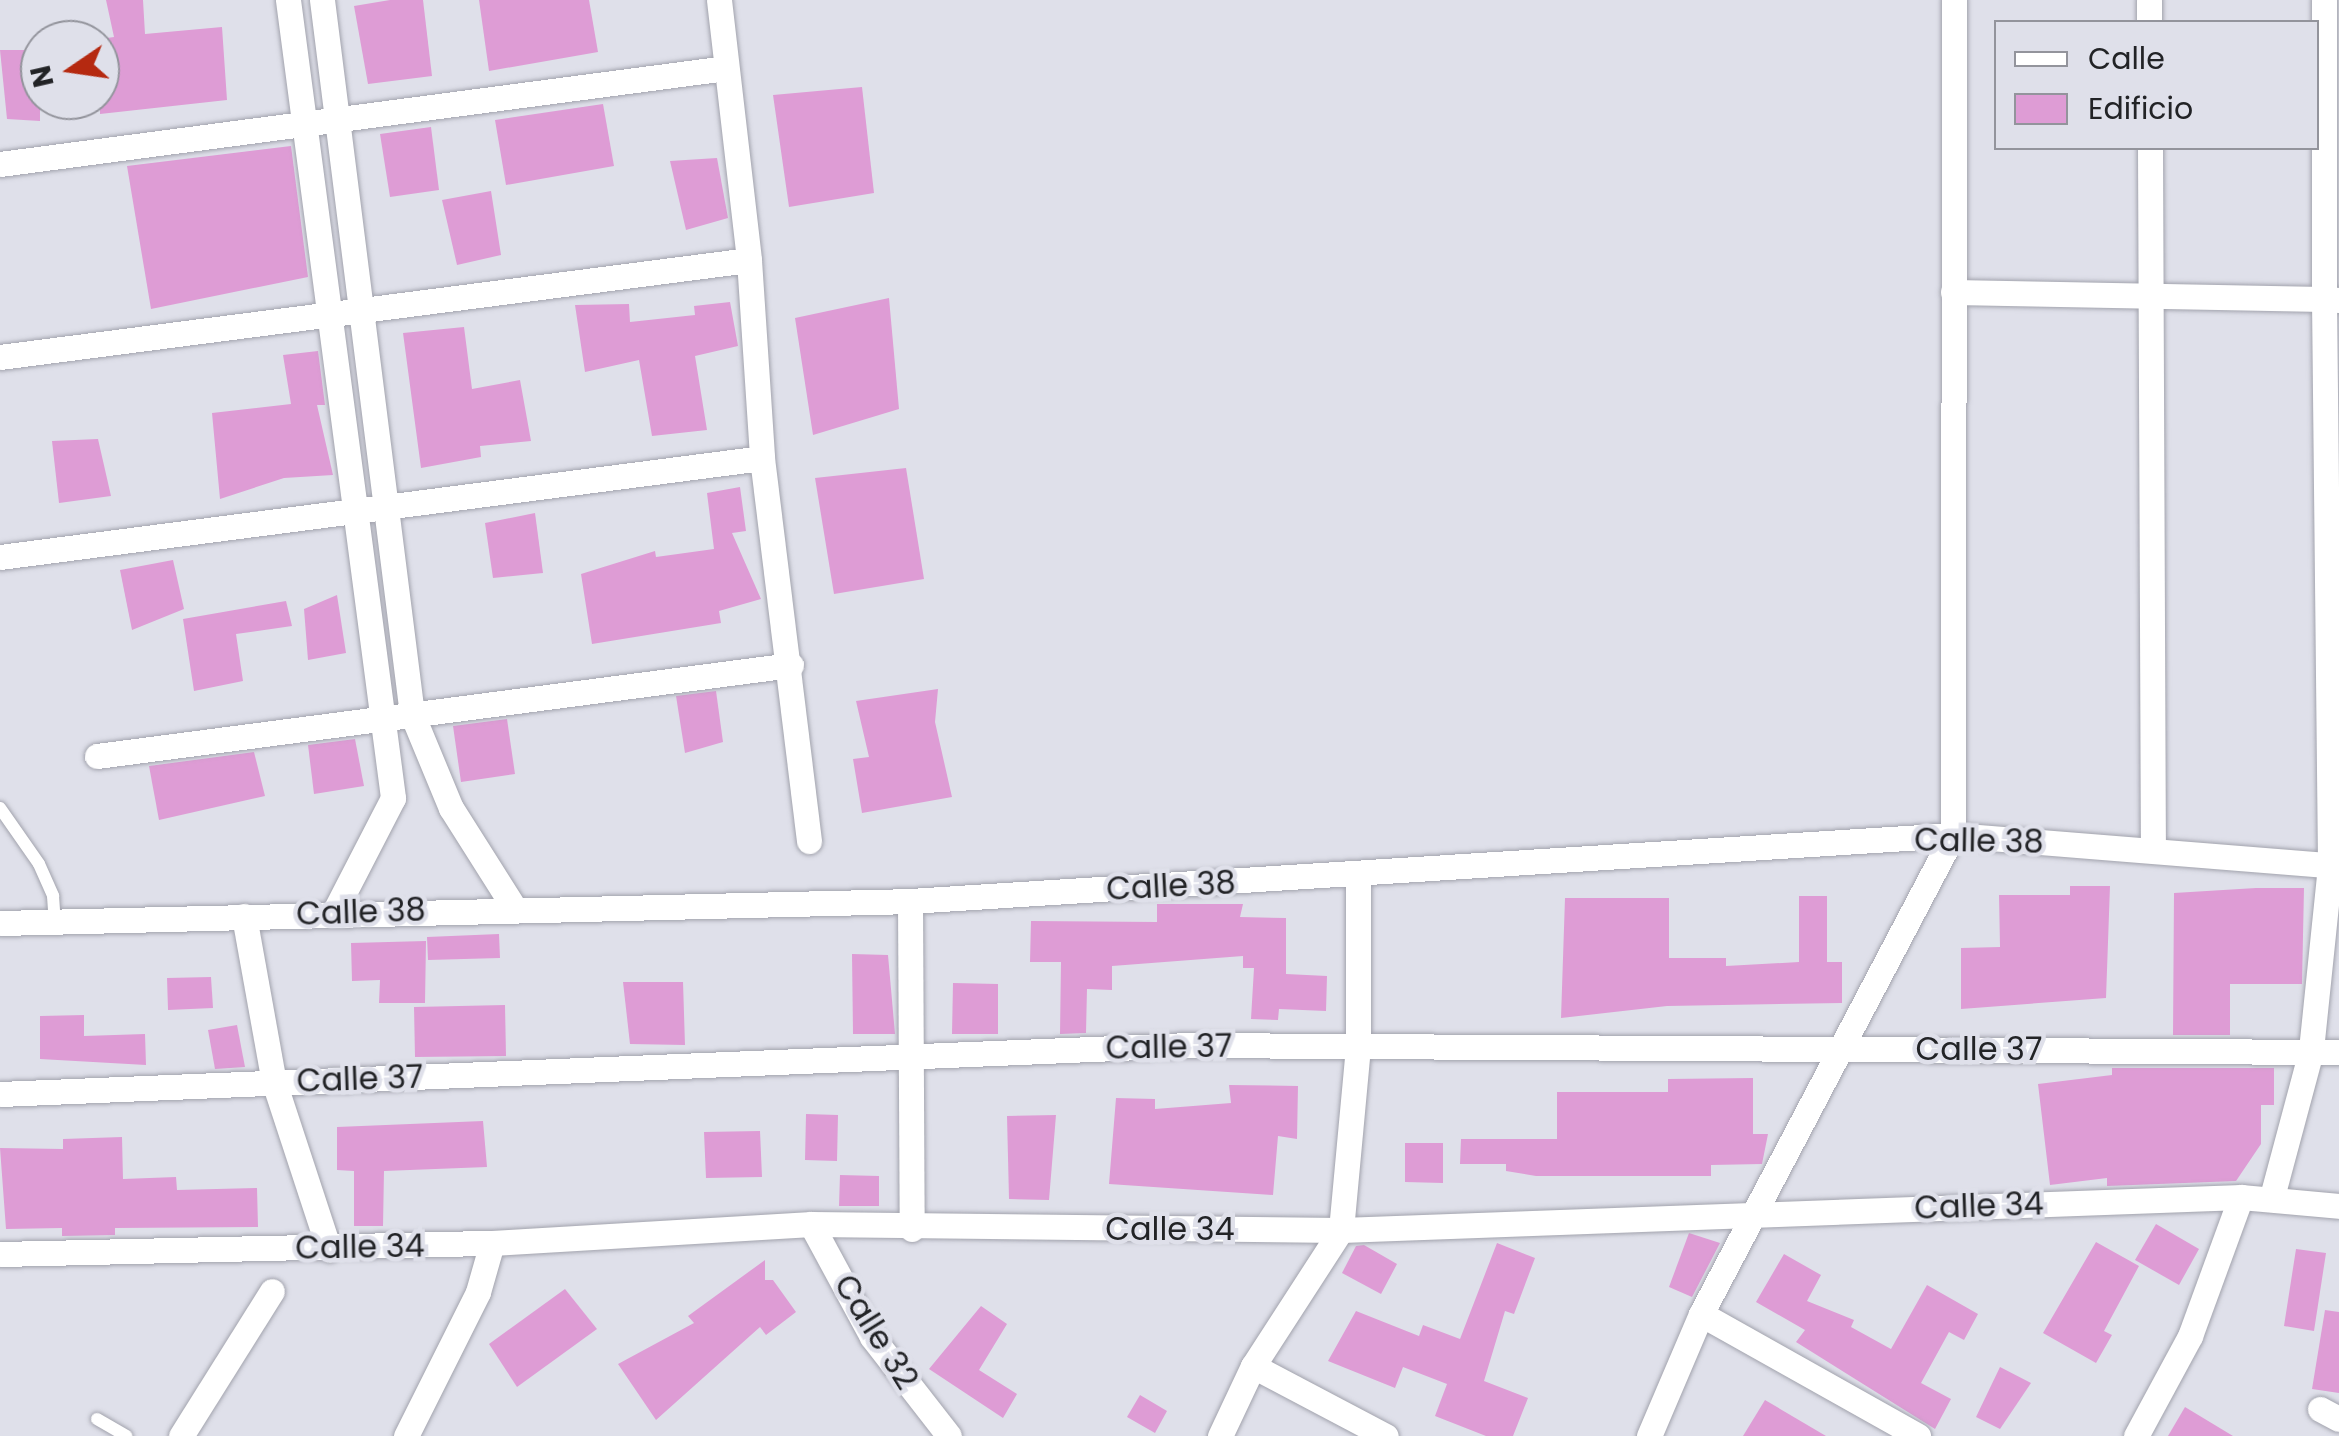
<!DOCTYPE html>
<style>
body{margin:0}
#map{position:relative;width:2339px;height:1436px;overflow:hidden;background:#dfe0ea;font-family:Poppins,sans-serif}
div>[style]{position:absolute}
.building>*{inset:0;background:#de9cd5}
.roads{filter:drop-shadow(0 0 2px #a2a3ad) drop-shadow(0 0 2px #a2a3ad)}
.service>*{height:12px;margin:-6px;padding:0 6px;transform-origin:6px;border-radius:6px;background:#fff}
.minor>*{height:25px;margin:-12.5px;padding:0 12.5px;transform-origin:12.5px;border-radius:12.5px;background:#fff}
span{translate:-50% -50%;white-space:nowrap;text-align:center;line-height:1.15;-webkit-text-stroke:9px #dfe0ea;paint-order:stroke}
.street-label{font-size:32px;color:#222326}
.legend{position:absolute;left:1994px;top:20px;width:325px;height:130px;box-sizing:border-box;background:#dfe0ea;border:2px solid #93949c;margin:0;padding:12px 18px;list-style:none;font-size:30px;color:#222326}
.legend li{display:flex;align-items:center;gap:20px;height:50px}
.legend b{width:50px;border:2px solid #93949c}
.north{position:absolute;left:20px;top:20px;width:100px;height:100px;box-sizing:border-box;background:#dfe0ea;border:2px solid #93949c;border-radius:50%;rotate:257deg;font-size:28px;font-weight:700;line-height:40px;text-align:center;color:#222326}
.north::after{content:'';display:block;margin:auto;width:35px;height:45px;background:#b52910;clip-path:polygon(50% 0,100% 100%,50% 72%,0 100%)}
</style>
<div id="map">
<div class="building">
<i style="clip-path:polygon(106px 0,143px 0,145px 34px,222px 27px,227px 100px,100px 114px,100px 39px,114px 37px)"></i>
<i style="clip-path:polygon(390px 0,423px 0,432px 76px,368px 84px,354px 6px)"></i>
<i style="clip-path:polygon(479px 0,589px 0,598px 52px,489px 71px)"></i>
<i style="clip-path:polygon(0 50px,40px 50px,40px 121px,7px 119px)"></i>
<i style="clip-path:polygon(862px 87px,874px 193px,789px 207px,773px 95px)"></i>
<i style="clip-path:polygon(603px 104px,614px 166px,506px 185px,495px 120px)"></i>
<i style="clip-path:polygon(431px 127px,439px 190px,390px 197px,380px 134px)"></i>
<i style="clip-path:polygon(291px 146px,308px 277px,151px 309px,127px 166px)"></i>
<i style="clip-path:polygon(717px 158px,728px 218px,686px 230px,670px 161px)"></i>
<i style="clip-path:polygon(491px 191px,501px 255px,457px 265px,442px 200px)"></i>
<i style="clip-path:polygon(889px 298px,899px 409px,813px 435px,795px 318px)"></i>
<i style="clip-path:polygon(730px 302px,738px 346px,695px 356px,707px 430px,652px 436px,639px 360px,585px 372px,575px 305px,629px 304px,630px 322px,695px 315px,694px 306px)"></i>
<i style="clip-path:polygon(464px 327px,472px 389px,520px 380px,531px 441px,480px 446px,481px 457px,421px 468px,403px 333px)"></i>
<i style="clip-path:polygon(318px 351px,325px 405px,317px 405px,333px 475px,284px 478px,220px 499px,212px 413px,291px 404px,283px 355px)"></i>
<i style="clip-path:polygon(98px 439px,111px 496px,59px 503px,52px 441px)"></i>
<i style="clip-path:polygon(906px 468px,924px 579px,834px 594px,815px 478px)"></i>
<i style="clip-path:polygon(740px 487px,746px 531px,732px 533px,761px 599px,719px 611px,721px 623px,592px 644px,581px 574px,655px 551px,656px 557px,714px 549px,707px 493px)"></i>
<i style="clip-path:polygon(535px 513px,543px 573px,493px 578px,485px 523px)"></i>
<i style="clip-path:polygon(173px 560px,184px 609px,132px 630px,120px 570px)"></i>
<i style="clip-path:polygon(337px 595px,346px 653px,308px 660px,304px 609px)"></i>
<i style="clip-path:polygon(286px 601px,292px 626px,236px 634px,243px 681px,194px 691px,183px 619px)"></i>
<i style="clip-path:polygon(938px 689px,935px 722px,952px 797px,862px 813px,853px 759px,869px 757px,856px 701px)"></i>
<i style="clip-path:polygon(716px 691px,723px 742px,685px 753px,676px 696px)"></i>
<i style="clip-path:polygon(507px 719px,515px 774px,461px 782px,453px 726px)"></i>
<i style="clip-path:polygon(355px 739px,364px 786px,314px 794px,308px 745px)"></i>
<i style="clip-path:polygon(254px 752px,265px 796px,159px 820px,149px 766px)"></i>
<i style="clip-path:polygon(2070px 886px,2110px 886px,2106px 998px,1961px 1009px,1961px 948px,2000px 947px,1999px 895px,2070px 895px)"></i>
<i style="clip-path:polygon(2256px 888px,2304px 888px,2302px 984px,2230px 984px,2230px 1035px,2173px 1035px,2174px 893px)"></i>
<i style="clip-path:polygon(1799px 896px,1827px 896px,1827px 962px,1842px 962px,1842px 1003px,1667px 1006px,1561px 1018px,1565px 898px,1669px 898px,1669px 958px,1726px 958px,1726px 966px,1799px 962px)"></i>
<i style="clip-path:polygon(1157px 904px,1243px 904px,1240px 917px,1286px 918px,1286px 974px,1327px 976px,1326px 1011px,1279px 1009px,1278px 1020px,1251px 1019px,1254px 968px,1243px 968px,1243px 956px,1112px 966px,1112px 990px,1087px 989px,1086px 1033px,1060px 1034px,1061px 962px,1030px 962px,1031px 921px,1157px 922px)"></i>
<i style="clip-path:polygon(499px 934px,500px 958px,428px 960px,427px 937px)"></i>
<i style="clip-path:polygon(426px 941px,425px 1003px,379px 1003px,380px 980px,352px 981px,351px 943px)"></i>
<i style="clip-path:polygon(852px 954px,888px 955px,895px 1034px,853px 1034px)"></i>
<i style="clip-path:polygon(211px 977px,213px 1008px,168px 1010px,167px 978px)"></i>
<i style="clip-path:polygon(623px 982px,683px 982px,685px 1045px,630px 1044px)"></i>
<i style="clip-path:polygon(953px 983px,998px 984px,998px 1034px,952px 1034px)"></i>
<i style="clip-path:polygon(505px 1005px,506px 1056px,415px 1057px,414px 1007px)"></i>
<i style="clip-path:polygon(84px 1015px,84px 1036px,145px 1034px,146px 1065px,40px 1059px,40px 1016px)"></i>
<i style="clip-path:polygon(237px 1025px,245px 1067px,215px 1069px,208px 1030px)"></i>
<i style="clip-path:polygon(2112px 1068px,2274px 1068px,2274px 1105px,2261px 1105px,2261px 1144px,2236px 1181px,2107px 1186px,2107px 1178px,2050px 1185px,2038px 1084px,2112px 1075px)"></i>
<i style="clip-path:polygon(1753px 1078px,1753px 1134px,1768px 1134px,1762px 1164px,1711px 1165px,1711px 1176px,1536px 1176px,1506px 1171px,1506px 1164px,1460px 1164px,1461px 1139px,1557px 1139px,1557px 1092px,1668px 1092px,1668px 1079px)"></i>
<i style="clip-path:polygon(1229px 1085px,1298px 1086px,1297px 1139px,1278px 1136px,1273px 1195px,1109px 1184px,1116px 1098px,1155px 1099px,1155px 1109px,1231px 1103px)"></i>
<i style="clip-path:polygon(806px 1114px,838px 1115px,837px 1161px,805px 1160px)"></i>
<i style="clip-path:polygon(1056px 1115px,1049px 1200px,1009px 1199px,1007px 1116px)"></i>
<i style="clip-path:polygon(483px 1121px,487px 1167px,384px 1171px,383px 1226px,354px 1226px,354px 1171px,337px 1170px,337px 1127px)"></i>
<i style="clip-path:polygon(760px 1131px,762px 1177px,706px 1178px,704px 1132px)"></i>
<i style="clip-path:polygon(122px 1137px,123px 1179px,176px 1177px,177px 1190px,257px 1188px,258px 1227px,115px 1228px,115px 1235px,62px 1236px,62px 1228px,6px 1229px,0 1148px,63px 1149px,63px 1139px)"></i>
<i style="clip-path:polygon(1405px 1143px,1443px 1143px,1443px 1183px,1405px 1182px)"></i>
<i style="clip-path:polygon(840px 1175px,879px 1176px,879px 1206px,839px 1206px)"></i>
<i style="clip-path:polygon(2156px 1224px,2199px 1249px,2179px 1285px,2135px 1260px)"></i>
<i style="clip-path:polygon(1689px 1233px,1720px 1243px,1692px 1297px,1669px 1287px)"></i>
<i style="clip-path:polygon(2096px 1242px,2139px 1266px,2104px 1331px,2112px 1335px,2096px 1363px,2043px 1333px)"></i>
<i style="clip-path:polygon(1497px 1243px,1535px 1258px,1514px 1314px,1505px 1311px,1484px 1381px,1528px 1398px,1513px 1436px,1486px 1436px,1435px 1416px,1447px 1384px,1403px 1367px,1395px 1388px,1328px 1361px,1356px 1311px,1419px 1336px,1423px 1325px,1460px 1339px)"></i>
<i style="clip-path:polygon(1364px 1245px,1397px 1264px,1381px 1294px,1342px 1273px,1356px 1246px)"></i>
<i style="clip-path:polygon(2296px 1249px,2326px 1253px,2314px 1331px,2284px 1326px)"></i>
<i style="clip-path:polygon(1784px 1254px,1821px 1275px,1807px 1301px,1854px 1320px,1851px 1327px,1891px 1349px,1927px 1285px,1978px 1314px,1964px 1340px,1949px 1332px,1921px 1383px,1951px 1399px,1935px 1429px,1796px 1342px,1805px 1330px,1756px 1302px)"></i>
<i style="clip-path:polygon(765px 1260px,765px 1280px,773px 1280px,796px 1312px,766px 1335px,760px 1327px,656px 1420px,618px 1364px,694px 1323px,688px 1316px)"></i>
<i style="clip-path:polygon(565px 1289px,597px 1329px,517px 1387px,489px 1344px)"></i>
<i style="clip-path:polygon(981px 1306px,1007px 1324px,979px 1370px,1017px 1394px,1003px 1418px,929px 1369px)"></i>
<i style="clip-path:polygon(2325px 1310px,2339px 1312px,2339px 1393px,2312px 1389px)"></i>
<i style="clip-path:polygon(2000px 1367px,2031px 1383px,2000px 1429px,1976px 1417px)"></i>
<i style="clip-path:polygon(1140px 1395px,1167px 1411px,1155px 1433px,1127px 1417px)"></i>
<i style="clip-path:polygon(1765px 1400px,1826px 1436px,1743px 1436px)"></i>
<i style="clip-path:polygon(2185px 1407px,2233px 1436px,2168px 1436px)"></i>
</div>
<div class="roads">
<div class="service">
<i style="left:0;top:808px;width:68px;rotate:55.1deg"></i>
<i style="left:39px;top:864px;width:35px;rotate:66deg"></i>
<i style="left:53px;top:896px;width:26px;rotate:86deg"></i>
<i style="left:97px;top:1419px;width:34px;rotate:30deg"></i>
</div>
<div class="minor">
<i style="left:288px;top:0;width:805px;rotate:82.5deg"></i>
<i style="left:393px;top:798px;width:131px;rotate:117.3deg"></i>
<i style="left:322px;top:0;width:720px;rotate:82.82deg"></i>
<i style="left:412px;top:714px;width:102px;rotate:67.5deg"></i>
<i style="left:451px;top:808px;width:116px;rotate:57.7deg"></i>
<i style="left:719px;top:0;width:262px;rotate:83.4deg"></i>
<i style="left:749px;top:260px;width:198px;rotate:86.2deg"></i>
<i style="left:762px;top:458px;width:386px;rotate:83deg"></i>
<i style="left:2149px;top:0;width:22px;rotate:90deg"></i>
<i style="left:2324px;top:0;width:299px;rotate:90deg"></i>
<i style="left:2324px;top:299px;width:15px;rotate:4deg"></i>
<i style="left:2150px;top:148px;width:702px;rotate:89.76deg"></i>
<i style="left:0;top:164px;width:732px;rotate:-7.53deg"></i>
<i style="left:1953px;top:292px;width:371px;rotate:1.1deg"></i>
<i style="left:2324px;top:299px;width:567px;rotate:89.39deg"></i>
<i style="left:2330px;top:866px;width:186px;rotate:95.9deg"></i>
<i style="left:2311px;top:1051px;width:151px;rotate:105deg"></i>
<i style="left:0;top:357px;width:755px;rotate:-7.38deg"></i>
<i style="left:0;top:557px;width:768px;rotate:-7.4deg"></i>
<i style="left:97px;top:756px;width:700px;rotate:-7.47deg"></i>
<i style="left:910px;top:901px;width:328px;rotate:89.7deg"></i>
<i style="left:244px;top:916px;width:169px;rotate:79.8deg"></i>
<i style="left:274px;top:1082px;width:176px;rotate:71.8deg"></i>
<i style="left:0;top:923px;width:910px;rotate:-1.38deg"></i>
<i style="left:910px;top:901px;width:1045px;rotate:-3.62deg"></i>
<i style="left:1953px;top:835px;width:387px;rotate:4.6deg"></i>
<i style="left:0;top:1094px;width:1188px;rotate:-2.36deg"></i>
<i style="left:1187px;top:1045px;width:1152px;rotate:0.35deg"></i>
<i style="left:811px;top:1224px;width:128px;rotate:61.6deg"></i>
<i style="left:872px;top:1337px;width:125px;rotate:52.1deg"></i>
<i style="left:0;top:1254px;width:492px;rotate:-1.3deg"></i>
<i style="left:492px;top:1243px;width:320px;rotate:-3.4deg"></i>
<i style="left:811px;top:1224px;width:530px;rotate:0.65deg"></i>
<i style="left:1341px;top:1230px;width:901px;rotate:-2.1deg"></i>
<i style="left:2241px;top:1197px;width:98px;rotate:5.2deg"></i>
<i style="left:1701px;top:1314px;width:249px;rotate:29.3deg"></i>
<i style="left:1253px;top:1366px;width:150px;rotate:27.8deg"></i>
<i style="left:2320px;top:1409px;width:21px;rotate:28deg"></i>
<i style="left:181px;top:1436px;width:171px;rotate:-57.9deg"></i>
<i style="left:406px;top:1436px;width:161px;rotate:-63.4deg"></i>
<i style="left:478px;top:1292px;width:51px;rotate:-74.1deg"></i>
<i style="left:1220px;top:1436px;width:77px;rotate:-64.8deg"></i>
<i style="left:1253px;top:1366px;width:162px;rotate:-57.1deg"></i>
<i style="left:1341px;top:1230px;width:185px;rotate:-84.7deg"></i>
<i style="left:1358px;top:1046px;width:170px;rotate:-90deg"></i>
<i style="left:1649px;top:1436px;width:133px;rotate:-66.9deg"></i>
<i style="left:1701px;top:1314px;width:541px;rotate:-62.25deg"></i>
<i style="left:1953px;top:835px;width:835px;rotate:-89.93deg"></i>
<i style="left:2136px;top:1436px;width:114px;rotate:-61.6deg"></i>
<i style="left:2190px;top:1336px;width:148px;rotate:-69.9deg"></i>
</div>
</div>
<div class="street-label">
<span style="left:1979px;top:841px;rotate:1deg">Calle 38</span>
<span style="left:1171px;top:886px;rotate:-3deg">Calle 38</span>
<span style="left:361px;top:912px;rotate:-2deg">Calle 38</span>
<span style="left:1169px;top:1047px;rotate:-1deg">Calle 37</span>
<span style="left:1979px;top:1049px">Calle 37</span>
<span style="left:360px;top:1079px;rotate:-2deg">Calle 37</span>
<span style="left:1979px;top:1206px;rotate:-2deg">Calle 34</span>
<span style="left:1170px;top:1229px">Calle 34</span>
<span style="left:360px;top:1247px;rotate:-1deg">Calle 34</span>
<span style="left:876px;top:1332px;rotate:58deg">Calle 32</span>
</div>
<ul class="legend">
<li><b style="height:12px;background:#fff"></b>Calle</li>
<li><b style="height:28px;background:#de9cd5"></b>Edificio</li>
</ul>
<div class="north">N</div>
</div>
